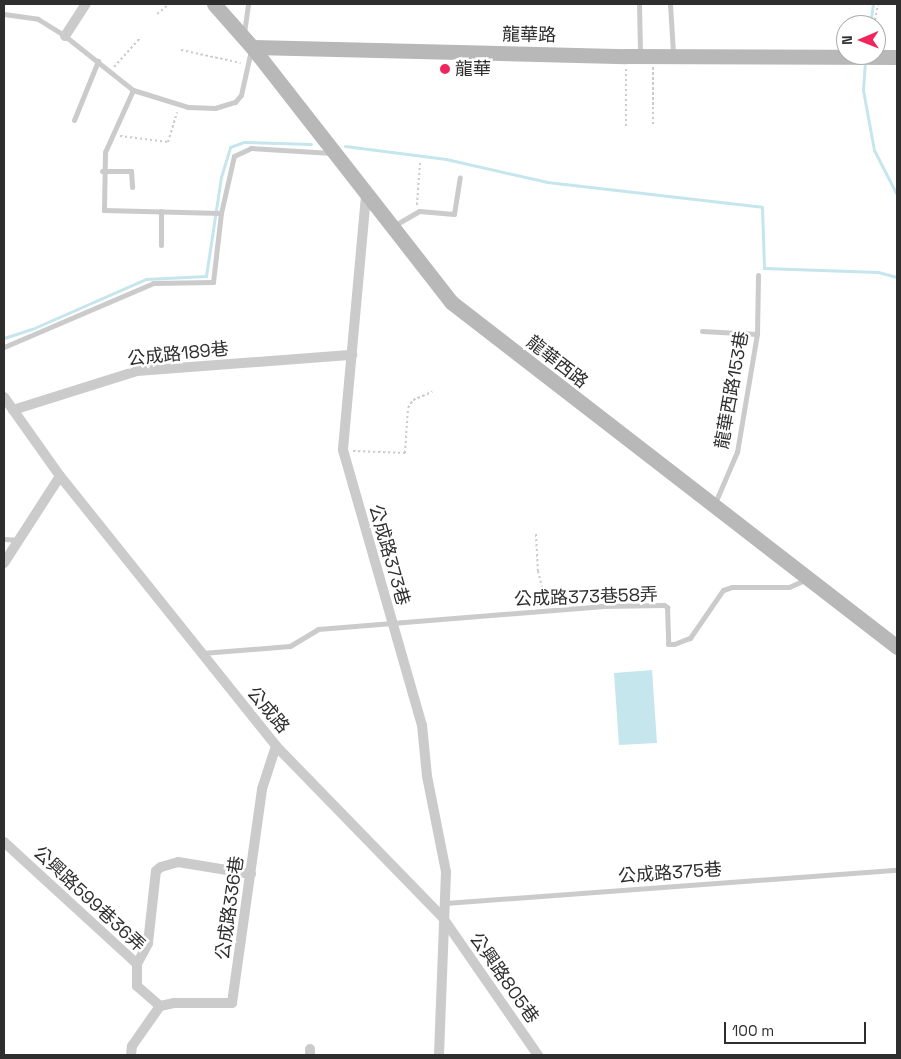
<!DOCTYPE html>
<meta charset="utf-8">
<style>
body{margin:0}
#map{position:relative;width:901px;height:1059px;overflow:hidden;background:#fff;font-family:"Space Grotesk","Noto Sans TC",sans-serif}
div>[style]{position:absolute}
.water>*{inset:0;background:#c6e6ed}
.stream>*{height:3px;margin:-1.5px;padding:0 1.5px;transform-origin:1.5px;border-radius:1.5px;background:#c6e6ed}
.path>*{height:2px;margin-top:-1px;transform-origin:0;background:repeating-linear-gradient(90deg,#cbcbcb 0 2.5px,transparent 0 5px)}
.lane>*{height:5px;margin:-2.5px;padding:0 2.5px;transform-origin:2.5px;border-radius:2.5px;background:#cbcbcb}
.street>*{height:10px;margin:-5px;padding:0 5px;transform-origin:5px;border-radius:5px;background:#cbcbcb}
.secondary>*{height:15px;margin:-7.5px;padding:0 7.5px;transform-origin:7.5px;border-radius:7.5px;background:#b8b8b8}
.dots>*{width:14px;height:14px;translate:-50% -50%;box-sizing:border-box;border:2px solid #fff;border-radius:50%}
span{translate:-50% -50%;white-space:nowrap;text-align:center;line-height:1.15;-webkit-text-stroke:5px #fff;paint-order:stroke}
.street-label{font-size:18px;color:#2e2e2e}
.poi-label{font-size:18px;color:#2e2e2e}
.left{translate:0 -50%;text-align:left}
.frame{position:absolute;inset:0;border:5px solid #2e2e2e;pointer-events:none}
.north{position:absolute;left:836px;top:15px;width:50px;height:50px;box-sizing:border-box;background:#fff;border:1px solid #ababab;border-radius:50%;rotate:269deg;font-size:14px;font-weight:700;line-height:20px;text-align:center;color:#2e2e2e}
.north::after{content:'';display:block;margin:auto;width:18px;height:22px;background:#ef265e;clip-path:polygon(50% 0,100% 100%,50% 72%,0 100%)}
.scale{position:absolute;left:724px;top:1022px;width:142px;height:22px;box-sizing:border-box;border:2px solid #2e2e2e;border-top:0;padding-left:6px;font-size:15px;line-height:18px;white-space:nowrap;color:#2e2e2e;-webkit-text-stroke:4px #fff;paint-order:stroke}
</style>
<div id="map">
<div class="water">
<i style="clip-path:polygon(652px 670px,657px 743px,619px 745px,614px 673px)"></i>
</div>
<div class="stream">
<i style="left:870px;top:25px;width:21px;rotate:-82deg"></i>
<i style="left:865px;top:61px;width:29px;rotate:94deg"></i>
<i style="left:863px;top:90px;width:61px;rotate:79.6deg"></i>
<i style="left:874px;top:150px;width:51px;rotate:62.9deg"></i>
<i style="left:345px;top:146px;width:102px;rotate:7.3deg"></i>
<i style="left:446px;top:159px;width:104px;rotate:12.8deg"></i>
<i style="left:547px;top:182px;width:216px;rotate:6.6deg"></i>
<i style="left:762px;top:207px;width:61px;rotate:88.1deg"></i>
<i style="left:764px;top:268px;width:114px;rotate:2deg"></i>
<i style="left:878px;top:272px;width:20px;rotate:15deg"></i>
<i style="left:4px;top:338px;width:29px;rotate:-18deg"></i>
<i style="left:32px;top:329px;width:124px;rotate:-23.7deg"></i>
<i style="left:146px;top:279px;width:60px;rotate:-2.9deg"></i>
<i style="left:206px;top:276px;width:100px;rotate:-81.4deg"></i>
<i style="left:221px;top:177px;width:31px;rotate:-73deg"></i>
<i style="left:230px;top:147px;width:15px;rotate:-20deg"></i>
<i style="left:244px;top:142px;width:67px;rotate:1.7deg"></i>
</div>
<div class="path">
<i style="left:157px;top:14px;width:16px;rotate:-40deg"></i>
<i style="left:874px;top:25px;width:21px;rotate:-79deg"></i>
<i style="left:181px;top:50px;width:61px;rotate:12.2deg"></i>
<i style="left:114px;top:67px;width:40px;rotate:-48deg"></i>
<i style="left:653px;top:67px;width:58px;rotate:90deg"></i>
<i style="left:626px;top:69px;width:60px;rotate:90deg"></i>
<i style="left:120px;top:136px;width:48px;rotate:7.1deg"></i>
<i style="left:168px;top:142px;width:31px;rotate:-73deg"></i>
<i style="left:417px;top:205px;width:42px;rotate:-85.9deg"></i>
<i style="left:353px;top:451px;width:52px;rotate:2.2deg"></i>
<i style="left:405px;top:453px;width:45px;rotate:-86.2deg"></i>
<i style="left:408px;top:408px;width:9px;rotate:-58deg"></i>
<i style="left:413px;top:400px;width:21px;rotate:-23deg"></i>
<i style="left:536px;top:534px;width:37px;rotate:87deg"></i>
<i style="left:538px;top:571px;width:34px;rotate:76deg"></i>
</div>
<div class="lane">
<i style="left:639px;top:4px;width:49px;rotate:88.8deg"></i>
<i style="left:670px;top:4px;width:49px;rotate:86.5deg"></i>
<i style="left:4px;top:14px;width:34px;rotate:8deg"></i>
<i style="left:38px;top:19px;width:32px;rotate:32deg"></i>
<i style="left:65px;top:36px;width:87px;rotate:38.5deg"></i>
<i style="left:133px;top:90px;width:58px;rotate:17.2deg"></i>
<i style="left:188px;top:107px;width:27px;rotate:2deg"></i>
<i style="left:215px;top:108px;width:21px;rotate:-17deg"></i>
<i style="left:235px;top:102px;width:9px;rotate:-49deg"></i>
<i style="left:241px;top:95px;width:46px;rotate:-77.5deg"></i>
<i style="left:244px;top:33px;width:29px;rotate:-82deg"></i>
<i style="left:133px;top:90px;width:68px;rotate:114.3deg"></i>
<i style="left:105px;top:152px;width:58px;rotate:91deg"></i>
<i style="left:104px;top:210px;width:117px;rotate:1.5deg"></i>
<i style="left:74px;top:120px;width:64px;rotate:-67.9deg"></i>
<i style="left:102px;top:171px;width:29px"></i>
<i style="left:131px;top:171px;width:16px;rotate:86deg"></i>
<i style="left:161px;top:211px;width:34px;rotate:90deg"></i>
<i style="left:395px;top:225px;width:28px;rotate:-30deg"></i>
<i style="left:419px;top:211px;width:35px;rotate:5deg"></i>
<i style="left:454px;top:214px;width:37px;rotate:-81deg"></i>
<i style="left:702px;top:331px;width:55px;rotate:3.1deg"></i>
<i style="left:4px;top:347px;width:162px;rotate:-23.2deg"></i>
<i style="left:153px;top:283px;width:60px;rotate:-1deg"></i>
<i style="left:213px;top:282px;width:69px;rotate:-83.4deg"></i>
<i style="left:221px;top:213px;width:58px;rotate:-77.2deg"></i>
<i style="left:234px;top:156px;width:19px;rotate:-25deg"></i>
<i style="left:251px;top:148px;width:81px;rotate:3.5deg"></i>
<i style="left:715px;top:503px;width:56px;rotate:-66.7deg"></i>
<i style="left:737px;top:452px;width:120px;rotate:-80.4deg"></i>
<i style="left:757px;top:334px;width:59px;rotate:-89deg"></i>
<i style="left:4px;top:539px;width:16px;rotate:4deg"></i>
<i style="left:202px;top:653px;width:88px;rotate:-4.5deg"></i>
<i style="left:290px;top:646px;width:33px;rotate:-31deg"></i>
<i style="left:318px;top:629px;width:284px;rotate:-4.6deg"></i>
<i style="left:601px;top:606px;width:63px;rotate:-0.9deg"></i>
<i style="left:664px;top:605px;width:4px;rotate:34deg"></i>
<i style="left:667px;top:607px;width:37px;rotate:88deg"></i>
<i style="left:668px;top:644px;width:6px"></i>
<i style="left:674px;top:644px;width:17px;rotate:-21deg"></i>
<i style="left:690px;top:638px;width:58px;rotate:-55.5deg"></i>
<i style="left:723px;top:590px;width:9px;rotate:-18deg"></i>
<i style="left:732px;top:587px;width:57px"></i>
<i style="left:789px;top:587px;width:20px;rotate:-24deg"></i>
<i style="left:445px;top:903px;width:453px;rotate:-4.2deg"></i>
</div>
<div class="street">
<i style="left:65px;top:36px;width:38px;rotate:-57deg"></i>
<i style="left:366px;top:196px;width:255px;rotate:95.2deg"></i>
<i style="left:343px;top:450px;width:286px;rotate:74deg"></i>
<i style="left:422px;top:725px;width:51px;rotate:84.4deg"></i>
<i style="left:427px;top:776px;width:98px;rotate:78.8deg"></i>
<i style="left:446px;top:872px;width:183px;rotate:92.2deg"></i>
<i style="left:4px;top:397px;width:97px;rotate:54.7deg"></i>
<i style="left:60px;top:476px;width:346px;rotate:51.3deg"></i>
<i style="left:276px;top:746px;width:240px;rotate:45.8deg"></i>
<i style="left:443px;top:918px;width:167px;rotate:55.3deg"></i>
<i style="left:13px;top:410px;width:130px;rotate:-17.5deg"></i>
<i style="left:137px;top:371px;width:216px;rotate:-4.3deg"></i>
<i style="left:4px;top:563px;width:103px;rotate:-57.2deg"></i>
<i style="left:4px;top:842px;width:180px;rotate:42.5deg"></i>
<i style="left:137px;top:964px;width:22px;rotate:90deg"></i>
<i style="left:137px;top:986px;width:30px;rotate:41deg"></i>
<i style="left:137px;top:964px;width:24px;rotate:-62deg"></i>
<i style="left:148px;top:943px;width:72px;rotate:-83.7deg"></i>
<i style="left:156px;top:871px;width:6px;rotate:-39deg"></i>
<i style="left:161px;top:867px;width:18px;rotate:-16deg"></i>
<i style="left:178px;top:862px;width:74px;rotate:9.3deg"></i>
<i style="left:160px;top:1006px;width:14px;rotate:-12deg"></i>
<i style="left:174px;top:1003px;width:58px"></i>
<i style="left:232px;top:1003px;width:216px;rotate:-82deg"></i>
<i style="left:262px;top:789px;width:45px;rotate:-72deg"></i>
<i style="left:131px;top:1055px;width:9px;rotate:-84deg"></i>
<i style="left:132px;top:1046px;width:49px;rotate:-55deg"></i>
<i style="left:310px;top:1055px;width:6px;rotate:-90deg"></i>
</div>
<div class="secondary">
<i style="left:214px;top:4px;width:57px;rotate:48.5deg"></i>
<i style="left:252px;top:47px;width:323px;rotate:52deg"></i>
<i style="left:451px;top:302px;width:564px;rotate:37.72deg"></i>
<i style="left:252px;top:47px;width:374px;rotate:1.4deg"></i>
<i style="left:626px;top:56px;width:271px;rotate:0.2deg"></i>
</div>
<div class="dots">
<i style="left:445px;top:69px;background:#ef265e"></i>
</div>
<div class="street-label">
<span style="left:529px;top:35px;rotate:1deg">龍華路</span>
<span style="left:178px;top:354px;rotate:-6deg">公成路189巷</span>
<span style="left:557px;top:362px;rotate:38deg">龍華西路</span>
<span style="left:732px;top:390px;rotate:-80deg">龍華西路153巷</span>
<span style="left:389px;top:555px;rotate:74deg">公成路373巷</span>
<span style="left:586px;top:597px;rotate:-2deg">公成路373巷58弄</span>
<span style="left:268px;top:710px;rotate:50deg">公成路</span>
<span style="left:670px;top:873px;rotate:-4deg">公成路375巷</span>
<span style="left:89px;top:899px;rotate:43deg">公興路599巷36弄</span>
<span style="left:230px;top:908px;rotate:-82deg">公成路336巷</span>
<span style="left:504px;top:978px;rotate:55deg">公興路805巷</span>
</div>
<div class="poi-label">
<span class="left" style="left:455px;top:69px">龍華</span>
</div>
<div class="frame"></div>
<div class="north">N</div>
<div class="scale">100 m</div>
</div>
